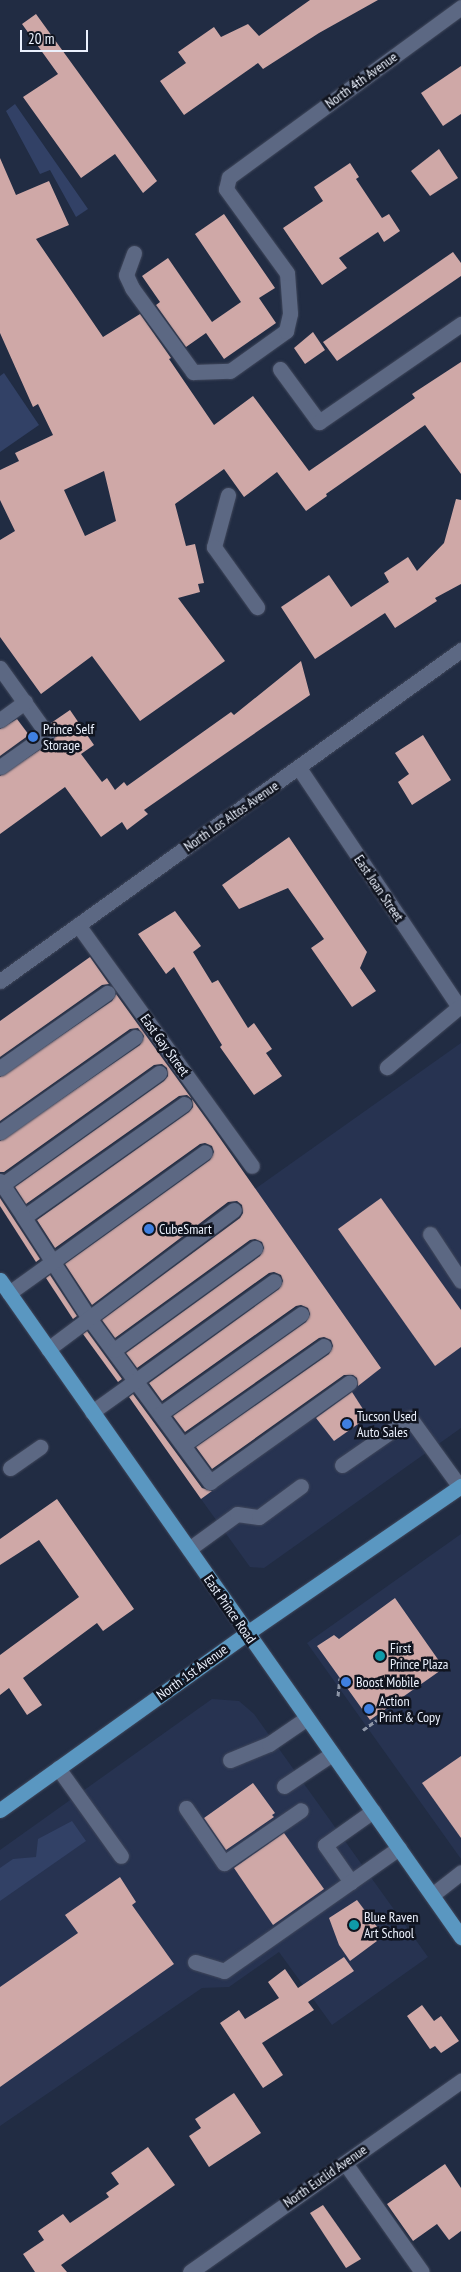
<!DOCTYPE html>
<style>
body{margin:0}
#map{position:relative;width:461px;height:2272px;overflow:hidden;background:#212c43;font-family:"PT Sans Narrow",sans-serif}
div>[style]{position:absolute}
.built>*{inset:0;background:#273351}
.green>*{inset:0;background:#324166}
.building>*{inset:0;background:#cfa8a7}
.path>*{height:3px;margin-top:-1.5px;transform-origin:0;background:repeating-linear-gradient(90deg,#8e96a7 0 5px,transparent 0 7.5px)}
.roads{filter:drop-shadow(0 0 1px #41485c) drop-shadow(0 0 1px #41485c)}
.minor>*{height:15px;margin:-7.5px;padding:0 7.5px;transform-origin:7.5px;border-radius:7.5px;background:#5c6883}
.major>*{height:15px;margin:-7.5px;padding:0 7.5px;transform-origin:7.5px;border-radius:7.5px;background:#5a97c1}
.dots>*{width:14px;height:14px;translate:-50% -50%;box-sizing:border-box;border:2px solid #10141f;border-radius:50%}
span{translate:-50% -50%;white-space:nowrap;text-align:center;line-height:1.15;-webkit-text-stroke:5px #10141f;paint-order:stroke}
.street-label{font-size:14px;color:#ebf1fd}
.poi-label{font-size:14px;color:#ebf1fd}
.left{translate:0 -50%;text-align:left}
.scale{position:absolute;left:20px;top:30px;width:68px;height:22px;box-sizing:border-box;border:2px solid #ebf1fd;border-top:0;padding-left:6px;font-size:15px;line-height:18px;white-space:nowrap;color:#ebf1fd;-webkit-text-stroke:4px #10141f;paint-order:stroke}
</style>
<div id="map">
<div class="built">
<i style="clip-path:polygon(461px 1043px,461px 1428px,264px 1568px,250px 1567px,201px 1499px,381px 1368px,255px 1189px)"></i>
<i style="clip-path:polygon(461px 1534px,461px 1859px,307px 1643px)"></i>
<i style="clip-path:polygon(212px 1699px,239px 1701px,254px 1714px,428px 1957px,332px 2025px,279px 1952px,229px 1987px,202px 1988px,0 2126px,0 1850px)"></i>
</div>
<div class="green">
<i style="clip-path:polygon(15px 104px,88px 209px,76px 217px,50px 170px,40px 174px,6px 111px)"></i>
<i style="clip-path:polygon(4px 373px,39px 425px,0 452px,0 376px)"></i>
<i style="clip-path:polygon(72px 1821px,86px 1841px,0 1901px,0 1868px,13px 1859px,36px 1857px,38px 1839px)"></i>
</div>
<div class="building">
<i style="clip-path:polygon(310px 0,378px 0,319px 33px,263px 69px,258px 63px,184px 115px,160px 81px,186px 63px,178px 52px,214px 27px,221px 37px,248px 24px,259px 36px)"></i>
<i style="clip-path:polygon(36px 14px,157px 181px,143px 193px,115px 154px,81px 178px,23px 97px,58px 74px,22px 24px)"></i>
<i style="clip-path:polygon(461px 66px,461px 114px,443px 126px,421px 93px)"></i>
<i style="clip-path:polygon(439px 149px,458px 178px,430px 196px,411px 171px)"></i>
<i style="clip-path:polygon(evenodd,0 158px,16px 195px,49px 181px,69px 225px,36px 239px,103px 337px,140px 314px,171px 358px,169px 359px,214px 425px,253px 396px,309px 471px,415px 398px,412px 394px,461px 362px,461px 474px,425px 425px,326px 494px,327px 496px,306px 511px,277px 472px,244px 497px,224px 469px,175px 504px,186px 546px,195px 544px,204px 583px,198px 584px,200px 592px,178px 598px,225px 661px,140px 721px,92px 656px,41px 694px,0 637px,0 540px,15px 531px,0 500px,0 470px,19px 461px,15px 453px,53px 435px,38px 404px,33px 407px,0 333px,0 158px,104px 471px,116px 521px,85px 536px,64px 490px,104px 471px)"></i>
<i style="clip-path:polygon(350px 163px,359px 177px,356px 179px,382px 218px,389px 214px,400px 231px,384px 242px,378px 232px,339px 258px,347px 268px,322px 285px,283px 228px,323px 201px,314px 187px)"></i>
<i style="clip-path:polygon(224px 214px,275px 288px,259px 298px,276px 323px,224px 359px,206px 333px,186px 347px,156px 305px,160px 302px,142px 276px,168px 258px,212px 322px,241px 302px,195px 234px)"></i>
<i style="clip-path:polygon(453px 252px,461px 263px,461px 276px,337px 361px,323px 342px)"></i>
<i style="clip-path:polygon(313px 332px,325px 350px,305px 364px,294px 348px)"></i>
<i style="clip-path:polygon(456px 499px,461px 500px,461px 584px,435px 598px,437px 601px,395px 628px,385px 613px,315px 659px,281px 607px,329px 575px,351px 607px,389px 582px,384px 573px,408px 557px,417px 571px,444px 543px)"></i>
<i style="clip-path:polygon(301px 661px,310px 695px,144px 810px,148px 814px,127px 830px,122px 822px,101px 837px,65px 787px,0 834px,0 776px,53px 741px,56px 733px,51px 723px,70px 710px,94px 745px,81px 754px,102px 782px,107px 778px,115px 790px,124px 782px,127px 786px,231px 712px,234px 715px)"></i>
<i style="clip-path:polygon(17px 719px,29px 735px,0 756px,0 729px)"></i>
<i style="clip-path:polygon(423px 735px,451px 780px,412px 805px,398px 782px,409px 774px,395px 753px)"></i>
<i style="clip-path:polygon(289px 837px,367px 952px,360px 968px,376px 991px,352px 1007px,311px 948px,324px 939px,288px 888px,239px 909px,222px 885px)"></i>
<i style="clip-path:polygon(175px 911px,201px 946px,193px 952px,212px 983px,218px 980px,248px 1028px,254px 1023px,272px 1049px,266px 1053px,282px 1076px,254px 1095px,220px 1047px,222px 1045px,174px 967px,166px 974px,138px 934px)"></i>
<i style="clip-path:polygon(90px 957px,109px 984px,102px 985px,0 1057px,0 1021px)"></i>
<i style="clip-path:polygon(116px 994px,210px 1124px,381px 1368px,358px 1386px,357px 1378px,353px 1375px,344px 1375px,212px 1469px,196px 1447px,329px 1354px,333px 1346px,331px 1340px,324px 1337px,319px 1338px,185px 1432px,173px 1416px,306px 1322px,310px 1314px,308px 1308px,301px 1305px,296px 1306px,162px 1401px,149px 1383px,279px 1289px,283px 1281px,281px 1275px,274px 1272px,269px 1273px,137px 1368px,126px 1353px,260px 1256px,264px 1248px,262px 1242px,255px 1239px,250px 1240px,115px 1338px,102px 1320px,240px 1218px,243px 1213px,242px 1205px,237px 1201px,228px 1202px,92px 1305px,65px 1264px,210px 1160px,214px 1152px,212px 1146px,205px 1143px,200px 1144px,55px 1248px,37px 1220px,189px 1112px,193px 1107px,192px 1099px,187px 1095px,179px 1096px,26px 1204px,15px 1187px,164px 1081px,168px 1076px,167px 1068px,162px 1064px,154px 1065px,4px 1172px,0 1172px,0 1141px,140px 1045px,144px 1036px,138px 1028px,130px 1029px,0 1121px,0 1077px,112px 1001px)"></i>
<i style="clip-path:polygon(0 1198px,40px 1259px,36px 1262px,0 1206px)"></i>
<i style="clip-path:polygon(381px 1198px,461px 1310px,461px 1347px,435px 1366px,338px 1229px)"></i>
<i style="clip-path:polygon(50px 1275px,77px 1316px,73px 1319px,46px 1278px)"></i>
<i style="clip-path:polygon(87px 1331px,122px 1379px,118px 1382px,83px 1334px)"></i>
<i style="clip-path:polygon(352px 1392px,368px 1417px,334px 1441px,316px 1418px)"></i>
<i style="clip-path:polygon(133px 1394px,202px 1488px,212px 1491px,201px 1499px,129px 1397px)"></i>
<i style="clip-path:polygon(57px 1499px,134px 1609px,103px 1631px,97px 1623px,23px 1678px,42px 1705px,27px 1715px,9px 1688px,0 1695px,0 1655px,79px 1597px,39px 1540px,0 1565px,0 1539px)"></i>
<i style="clip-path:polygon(395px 1598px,444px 1668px,370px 1720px,317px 1646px,334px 1635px,339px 1639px)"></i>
<i style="clip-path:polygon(461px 1756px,461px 1838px,422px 1783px)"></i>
<i style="clip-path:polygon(253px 1783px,275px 1813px,272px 1815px,274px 1817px,226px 1850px,204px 1818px)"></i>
<i style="clip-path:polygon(284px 1833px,324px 1889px,273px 1925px,234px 1868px)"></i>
<i style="clip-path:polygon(120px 1877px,136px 1902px,132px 1905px,174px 1964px,0 2087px,0 1987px,78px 1933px,65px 1915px)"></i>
<i style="clip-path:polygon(357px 1900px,378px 1928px,371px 1933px,377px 1941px,350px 1961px,339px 1945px,329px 1918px)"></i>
<i style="clip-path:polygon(344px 1957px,354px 1971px,308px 2002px,314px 2010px,262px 2043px,283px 2075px,263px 2088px,220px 2023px,239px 2010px,245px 2019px,279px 1998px,268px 1982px,285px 1969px,298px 1988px)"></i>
<i style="clip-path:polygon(422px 2005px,434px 2021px,441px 2016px,459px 2041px,441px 2053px,435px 2046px,430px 2049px,407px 2016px)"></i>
<i style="clip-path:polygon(234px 2093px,261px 2133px,209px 2167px,189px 2136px,201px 2128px,195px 2119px)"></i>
<i style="clip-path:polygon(148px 2147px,175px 2185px,61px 2265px,67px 2272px,35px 2272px,23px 2254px,44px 2240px,38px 2231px,63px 2214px,70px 2223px,109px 2197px,106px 2193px,119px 2184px,111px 2173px)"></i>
<i style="clip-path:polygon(445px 2164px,461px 2188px,461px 2231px,449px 2240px,437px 2224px,413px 2241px,387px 2204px)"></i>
<i style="clip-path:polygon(323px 2205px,361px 2259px,346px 2268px,310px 2213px)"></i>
</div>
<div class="path">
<i style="left:338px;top:1696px;width:18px;rotate:-84deg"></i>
<i style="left:363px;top:1730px;width:17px;rotate:-36deg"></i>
</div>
<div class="roads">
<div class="minor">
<i style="left:134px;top:253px;width:23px;rotate:110deg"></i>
<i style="left:126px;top:275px;width:14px;rotate:65deg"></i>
<i style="left:132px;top:288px;width:104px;rotate:54deg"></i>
<i style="left:193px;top:372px;width:37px;rotate:-2deg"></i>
<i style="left:230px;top:371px;width:69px;rotate:-35.5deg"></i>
<i style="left:286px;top:331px;width:18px;rotate:-77deg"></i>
<i style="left:290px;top:313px;width:40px;rotate:-94.3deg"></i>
<i style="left:287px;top:273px;width:104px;rotate:-126deg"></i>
<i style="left:226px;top:189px;width:12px;rotate:-76deg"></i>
<i style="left:229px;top:177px;width:288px;rotate:-36.2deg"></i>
<i style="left:280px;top:369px;width:66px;rotate:53.7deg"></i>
<i style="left:319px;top:422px;width:173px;rotate:-34.6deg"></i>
<i style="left:228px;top:495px;width:54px;rotate:105.1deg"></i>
<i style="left:214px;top:547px;width:74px;rotate:54.4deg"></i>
<i style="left:0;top:668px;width:81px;rotate:54.5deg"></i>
<i style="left:47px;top:734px;width:57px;rotate:144.9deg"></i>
<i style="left:0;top:720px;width:31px;rotate:-36deg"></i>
<i style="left:299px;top:768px;width:288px;rotate:56.2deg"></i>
<i style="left:459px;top:1007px;width:94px;rotate:140.2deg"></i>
<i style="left:78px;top:925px;width:297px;rotate:54.2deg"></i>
<i style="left:0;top:981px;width:568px;rotate:-35.68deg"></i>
<i style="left:0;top:1068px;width:131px;rotate:-35deg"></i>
<i style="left:0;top:1132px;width:165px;rotate:-35.1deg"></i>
<i style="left:0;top:1181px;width:43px;rotate:56.3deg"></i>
<i style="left:24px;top:1217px;width:196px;rotate:-35.2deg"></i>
<i style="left:2px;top:1185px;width:193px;rotate:-35.5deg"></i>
<i style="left:23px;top:1216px;width:121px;rotate:57.1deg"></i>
<i style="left:89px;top:1318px;width:204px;rotate:53.6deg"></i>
<i style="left:210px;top:1482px;width:171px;rotate:-35.5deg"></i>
<i style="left:430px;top:1234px;width:56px;rotate:56.6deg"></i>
<i style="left:9px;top:1293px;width:241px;rotate:-35.7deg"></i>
<i style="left:48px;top:1349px;width:232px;rotate:-36.8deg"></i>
<i style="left:114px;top:1350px;width:174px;rotate:-35.9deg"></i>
<i style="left:92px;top:1412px;width:224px;rotate:-35.7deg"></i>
<i style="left:160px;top:1414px;width:173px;rotate:-35.3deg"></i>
<i style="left:183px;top:1445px;width:172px;rotate:-35.1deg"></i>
<i style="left:342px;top:1465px;width:83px;rotate:-34.7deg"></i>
<i style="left:410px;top:1418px;width:85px;rotate:54.1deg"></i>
<i style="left:10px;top:1468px;width:37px;rotate:-35deg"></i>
<i style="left:189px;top:1549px;width:59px;rotate:-36.1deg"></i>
<i style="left:237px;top:1514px;width:22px;rotate:8deg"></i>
<i style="left:259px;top:1517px;width:52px;rotate:-36.4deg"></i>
<i style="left:230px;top:1760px;width:42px;rotate:-22.3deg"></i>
<i style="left:269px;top:1744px;width:46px;rotate:-34.4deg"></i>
<i style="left:58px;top:1768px;width:108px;rotate:54.4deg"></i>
<i style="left:284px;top:1786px;width:58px;rotate:-33.7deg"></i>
<i style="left:186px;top:1808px;width:67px;rotate:55.4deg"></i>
<i style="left:224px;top:1863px;width:93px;rotate:-34.5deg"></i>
<i style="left:351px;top:1882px;width:45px;rotate:-125.1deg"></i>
<i style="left:325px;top:1845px;width:59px;rotate:-35.3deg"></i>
<i style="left:432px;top:1895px;width:37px;rotate:-38deg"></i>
<i style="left:195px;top:1962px;width:30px;rotate:17deg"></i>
<i style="left:224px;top:1971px;width:214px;rotate:-35.1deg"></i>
<i style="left:345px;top:2163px;width:133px;rotate:54.8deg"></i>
<i style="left:190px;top:2272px;width:332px;rotate:-35.2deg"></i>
</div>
<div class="major">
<i style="left:0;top:1280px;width:803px;rotate:54.94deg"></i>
<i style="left:0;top:1810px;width:304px;rotate:-35.6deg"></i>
<i style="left:247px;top:1633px;width:260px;rotate:-34.5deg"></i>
</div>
</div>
<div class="dots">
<i style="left:33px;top:737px;background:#3f7fe0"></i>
<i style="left:149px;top:1229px;background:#3f7fe0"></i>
<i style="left:347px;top:1424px;background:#3f7fe0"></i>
<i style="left:380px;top:1656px;background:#0f9aa8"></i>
<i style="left:346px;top:1682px;background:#3f7fe0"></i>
<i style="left:369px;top:1709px;background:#3f7fe0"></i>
<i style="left:354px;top:1925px;background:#0f9aa8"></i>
</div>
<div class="street-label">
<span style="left:361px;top:80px;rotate:-36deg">North 4th Avenue</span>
<span style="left:231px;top:816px;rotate:-35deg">North Los Altos Avenue</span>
<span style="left:379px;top:888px;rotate:56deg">East Joan Street</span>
<span style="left:165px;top:1045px;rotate:54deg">East Gay Street</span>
<span style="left:230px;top:1609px;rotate:55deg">East Prince Road</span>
<span style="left:192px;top:1672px;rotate:-36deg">North 1st Avenue</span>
<span style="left:325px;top:2176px;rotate:-35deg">North Euclid Avenue</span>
</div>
<div class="poi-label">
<span class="left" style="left:43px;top:737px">Prince Self<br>Storage</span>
<span class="left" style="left:159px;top:1229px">CubeSmart</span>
<span class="left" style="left:357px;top:1424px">Tucson Used<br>Auto Sales</span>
<span class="left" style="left:390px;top:1656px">First<br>Prince Plaza</span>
<span class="left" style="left:356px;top:1682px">Boost Mobile</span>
<span class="left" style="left:379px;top:1709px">Action<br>Print &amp; Copy</span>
<span class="left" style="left:364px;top:1925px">Blue Raven<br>Art School</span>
</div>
<div class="scale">20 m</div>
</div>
